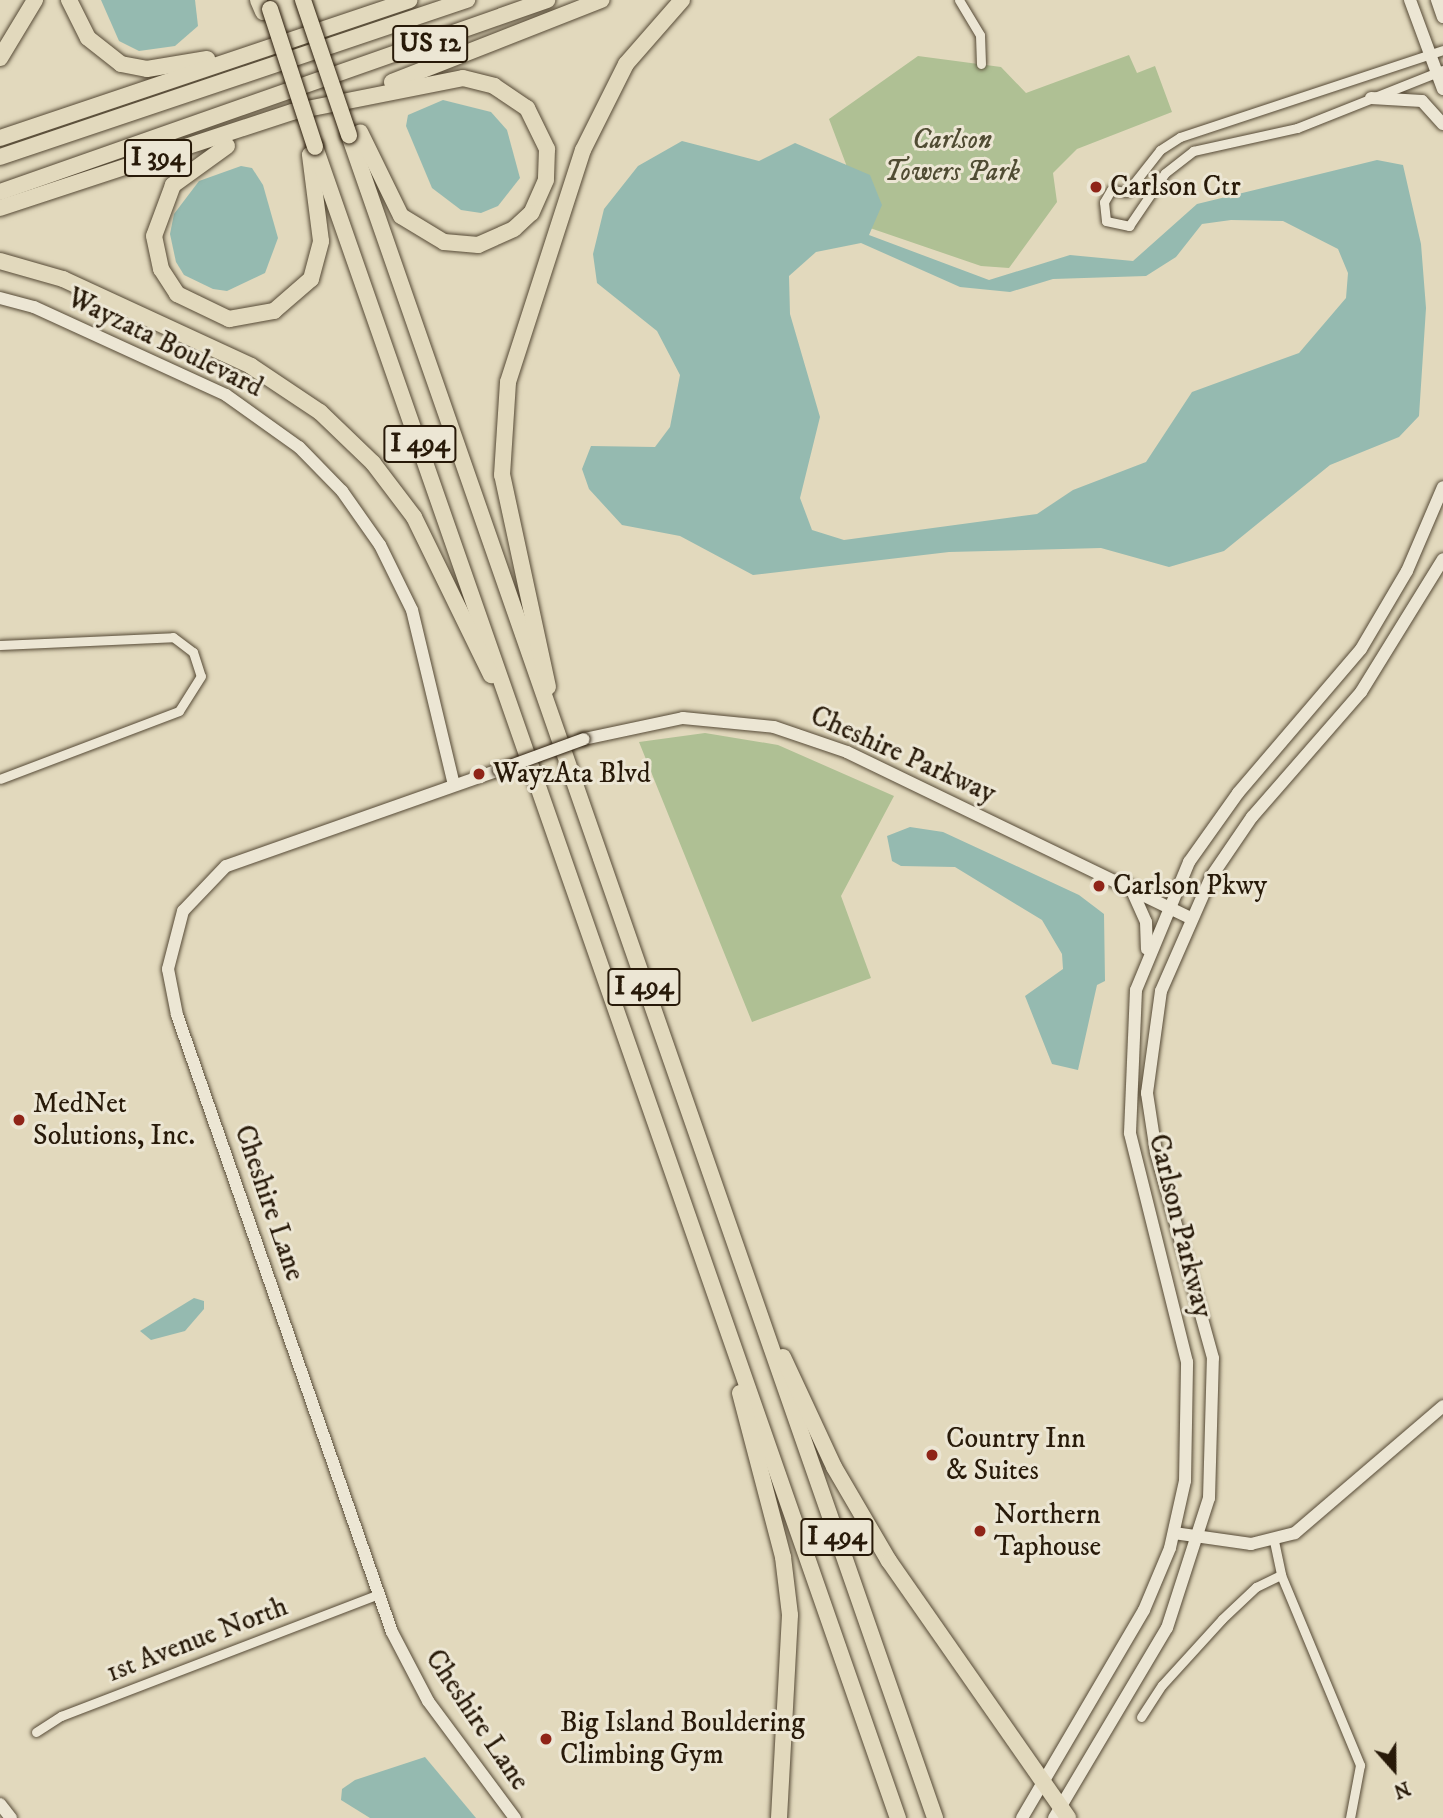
<!DOCTYPE html>
<style>
body{margin:0}
#map{position:relative;width:1443px;height:1818px;overflow:hidden;background:#e2d9bd;font-family:"IM FELL DW Pica",serif}
div>[style]{position:absolute}
.green>*{inset:0;background:#afc094}
.water>*{inset:0;background:#95bab0}
.roads{filter:drop-shadow(0 0 2px #564a36) drop-shadow(0 0 2px #564a36)}
.street>*{height:9px;margin:-4.5px;padding:0 4.5px;transform-origin:4.5px;border-radius:4.5px;background:#ece6d4}
.secondary>*{height:12px;margin:-6px;padding:0 6px;transform-origin:6px;border-radius:6px;background:#ece6d4}
.highway>*{height:16px;margin:-8px;padding:0 8px;transform-origin:8px;border-radius:8px;background:#e2d9bd}
.bridges{filter:drop-shadow(0 0 2px #281a09) drop-shadow(0 0 2px #281a09)}
.secondary-bridge>*{height:12px;margin:-6px;padding:0 6px;transform-origin:6px;border-radius:6px;background:#ece6d4}
.highway-bridge>*{height:16px;margin:-8px;padding:0 8px;transform-origin:8px;border-radius:8px;background:#e2d9bd}
.dots>*{width:19px;height:19px;translate:-50% -50%;box-sizing:border-box;border:4px solid #ece6d4;border-radius:50%}
span{translate:-50% -50%;white-space:nowrap;text-align:center;line-height:1.15;-webkit-text-stroke:6px #ece6d4;paint-order:stroke}
.shield-label span{padding:2px 5px;background:#ece6d4;border:2px solid;border-radius:5px;-webkit-text-stroke-width:0}
.shield-label{font-size:26px;color:#281a09;font-weight:700}
.park-label{font-size:28px;color:#504c33;font-style:italic}
.poi-label{font-size:28px;color:#281a09}
.left{translate:0 -50%;text-align:left}
.street-label{font-size:28px;color:#281a09}
.north{position:absolute;left:1359px;top:1734px;width:70px;height:70px;-webkit-text-stroke:5px #ece6d4;paint-order:stroke;rotate:159deg;font-size:19px;font-weight:700;line-height:28px;text-align:center;color:#281a09}
.north::after{content:'';display:block;margin:auto;width:24px;height:32px;background:#281a09;clip-path:polygon(50% 0,100% 100%,50% 72%,0 100%)}
</style>
<div id="map">
<div class="green">
<i style="clip-path:polygon(1129px 55px,1137px 73px,1155px 66px,1172px 112px,1077px 149px,1053px 173px,1057px 202px,1009px 268px,981px 266px,870px 228px,829px 119px,918px 56px,1001px 67px,1026px 93px)"></i>
<i style="clip-path:polygon(705px 733px,778px 745px,894px 796px,841px 896px,871px 978px,752px 1022px,639px 742px)"></i>
</div>
<div class="water">
<i style="clip-path:polygon(101px 0,195px 0,198px 26px,175px 46px,139px 51px,119px 41px)"></i>
<i style="clip-path:polygon(443px 100px,491px 112px,507px 130px,520px 178px,498px 206px,481px 213px,461px 210px,432px 188px,406px 126px,408px 115px)"></i>
<i style="clip-path:polygon(evenodd,682px 141px,759px 161px,795px 143px,870px 175px,882px 205px,869px 235px,989px 280px,1070px 255px,1133px 261px,1197px 204px,1377px 160px,1403px 165px,1421px 244px,1426px 308px,1419px 416px,1399px 437px,1330px 465px,1224px 551px,1169px 567px,1101px 548px,949px 552px,753px 575px,680px 536px,622px 525px,589px 489px,582px 469px,591px 446px,655px 447px,670px 427px,680px 375px,657px 331px,597px 283px,593px 254px,604px 209px,638px 166px,682px 141px,1231px 220px,1283px 221px,1338px 249px,1348px 273px,1346px 298px,1299px 353px,1192px 392px,1146px 462px,1073px 490px,1037px 514px,844px 540px,812px 530px,800px 498px,820px 417px,790px 314px,789px 276px,816px 252px,861px 243px,960px 287px,1010px 292px,1053px 279px,1146px 276px,1176px 257px,1202px 224px,1231px 220px)"></i>
<i style="clip-path:polygon(241px 166px,252px 168px,263px 185px,278px 238px,265px 273px,227px 291px,213px 289px,184px 275px,176px 262px,170px 234px,174px 214px,199px 181px)"></i>
<i style="clip-path:polygon(910px 827px,943px 832px,1079px 895px,1104px 914px,1105px 981px,1097px 985px,1078px 1070px,1052px 1064px,1025px 996px,1063px 969px,1062px 954px,1042px 920px,955px 867px,901px 866px,892px 861px,887px 836px)"></i>
<i style="clip-path:polygon(194px 1298px,204px 1301px,204px 1309px,185px 1331px,151px 1340px,140px 1331px)"></i>
<i style="clip-path:polygon(425px 1757px,476px 1818px,370px 1818px,341px 1800px,342px 1789px,355px 1780px)"></i>
</div>
<div class="roads">
<div class="street">
<i style="left:959px;top:0;width:41px;rotate:59deg"></i>
<i style="left:980px;top:35px;width:29px;rotate:88deg"></i>
<i style="left:1443px;top:50px;width:277px;rotate:161.7deg"></i>
<i style="left:1180px;top:137px;width:24px;rotate:147deg"></i>
<i style="left:1160px;top:150px;width:53px;rotate:128.2deg"></i>
<i style="left:1127px;top:192px;width:16px;rotate:-173deg"></i>
<i style="left:1111px;top:190px;width:14px;rotate:120deg"></i>
<i style="left:1104px;top:202px;width:19px;rotate:84deg"></i>
<i style="left:1106px;top:221px;width:24px;rotate:12deg"></i>
<i style="left:1129px;top:226px;width:64px;rotate:-55.8deg"></i>
<i style="left:1165px;top:173px;width:36px;rotate:-38deg"></i>
<i style="left:1193px;top:151px;width:107px;rotate:-12.5deg"></i>
<i style="left:1297px;top:128px;width:157px;rotate:-21.7deg"></i>
<i style="left:0;top:645px;width:173px;rotate:-2.6deg"></i>
<i style="left:173px;top:637px;width:25px;rotate:37deg"></i>
<i style="left:193px;top:652px;width:25px;rotate:72deg"></i>
<i style="left:201px;top:676px;width:41px;rotate:122.2deg"></i>
<i style="left:179px;top:711px;width:191px;rotate:159.2deg"></i>
<i style="left:1274px;top:1541px;width:35px;rotate:78deg"></i>
<i style="left:1281px;top:1575px;width:206px;rotate:67.4deg"></i>
<i style="left:1360px;top:1765px;width:54px;rotate:100.7deg"></i>
<i style="left:1141px;top:1717px;width:38px;rotate:-57deg"></i>
<i style="left:1162px;top:1685px;width:89px;rotate:-47.7deg"></i>
<i style="left:1222px;top:1619px;width:47px;rotate:-43.3deg"></i>
<i style="left:1256px;top:1587px;width:28px;rotate:-26deg"></i>
<i style="left:36px;top:1732px;width:30px;rotate:-33deg"></i>
<i style="left:61px;top:1716px;width:338px;rotate:-21deg"></i>
</div>
<div class="secondary">
<i style="left:1410px;top:0;width:95px;rotate:69.7deg"></i>
<i style="left:1437px;top:0;width:18px;rotate:71deg"></i>
<i style="left:1371px;top:98px;width:51px;rotate:3.4deg"></i>
<i style="left:1422px;top:101px;width:31px;rotate:48deg"></i>
<i style="left:0;top:298px;width:35px;rotate:15deg"></i>
<i style="left:34px;top:307px;width:211px;rotate:24.6deg"></i>
<i style="left:226px;top:395px;width:90px;rotate:35.5deg"></i>
<i style="left:299px;top:447px;width:62px;rotate:45.7deg"></i>
<i style="left:342px;top:491px;width:66px;rotate:54.9deg"></i>
<i style="left:380px;top:545px;width:72px;rotate:63.8deg"></i>
<i style="left:412px;top:610px;width:180px;rotate:76.5deg"></i>
<i style="left:584px;top:739px;width:101px;rotate:-12deg"></i>
<i style="left:683px;top:718px;width:91px;rotate:5.6deg"></i>
<i style="left:774px;top:727px;width:77px;rotate:18.9deg"></i>
<i style="left:847px;top:752px;width:382px;rotate:25.8deg"></i>
<i style="left:499px;top:770px;width:289px;rotate:160.6deg"></i>
<i style="left:226px;top:866px;width:62px;rotate:133.7deg"></i>
<i style="left:183px;top:911px;width:60px;rotate:104.5deg"></i>
<i style="left:168px;top:969px;width:47px;rotate:78.9deg"></i>
<i style="left:177px;top:1015px;width:653px;rotate:70.79deg"></i>
<i style="left:392px;top:1632px;width:78px;rotate:62.4deg"></i>
<i style="left:428px;top:1701px;width:146px;rotate:53.4deg"></i>
<i style="left:1130px;top:886px;width:39px;rotate:66deg"></i>
<i style="left:1146px;top:922px;width:27px;rotate:88deg"></i>
<i style="left:1174px;top:1533px;width:78px;rotate:8.1deg"></i>
<i style="left:1251px;top:1544px;width:45px;rotate:-14deg"></i>
<i style="left:1295px;top:1533px;width:195px;rotate:-40.6deg"></i>
<i style="left:0;top:1804px;width:18px;rotate:52deg"></i>
<i style="left:1022px;top:1818px;width:241px;rotate:-59.6deg"></i>
<i style="left:1144px;top:1610px;width:67px;rotate:-67.2deg"></i>
<i style="left:1170px;top:1548px;width:69px;rotate:-77.4deg"></i>
<i style="left:1185px;top:1481px;width:119px;rotate:-89deg"></i>
<i style="left:1187px;top:1362px;width:236px;rotate:-104deg"></i>
<i style="left:1130px;top:1133px;width:143px;rotate:-87.6deg"></i>
<i style="left:1136px;top:990px;width:139px;rotate:-67.5deg"></i>
<i style="left:1189px;top:862px;width:85px;rotate:-54.6deg"></i>
<i style="left:1238px;top:793px;width:189px;rotate:-49.5deg"></i>
<i style="left:1361px;top:649px;width:91px;rotate:-59.5deg"></i>
<i style="left:1407px;top:571px;width:91px;rotate:-66.8deg"></i>
<i style="left:1054px;top:1818px;width:221px;rotate:-59.3deg"></i>
<i style="left:1167px;top:1628px;width:137px;rotate:-72.1deg"></i>
<i style="left:1209px;top:1498px;width:140px;rotate:-88.4deg"></i>
<i style="left:1213px;top:1358px;width:214px;rotate:-105.5deg"></i>
<i style="left:1156px;top:1152px;width:60px;rotate:-98.7deg"></i>
<i style="left:1147px;top:1093px;width:103px;rotate:-82.2deg"></i>
<i style="left:1161px;top:991px;width:124px;rotate:-66.3deg"></i>
<i style="left:1211px;top:877px;width:73px;rotate:-55.7deg"></i>
<i style="left:1252px;top:817px;width:166px;rotate:-48.9deg"></i>
<i style="left:1361px;top:692px;width:156px;rotate:-58.3deg"></i>
</div>
<div class="highway">
<i style="left:69px;top:0;width:42px;rotate:63.4deg"></i>
<i style="left:88px;top:38px;width:42px;rotate:38.2deg"></i>
<i style="left:121px;top:64px;width:26px;rotate:11deg"></i>
<i style="left:147px;top:69px;width:61px;rotate:-9.5deg"></i>
<i style="left:258px;top:0;width:13px;rotate:67deg"></i>
<i style="left:0;top:58px;width:68px;rotate:-58.9deg"></i>
<i style="left:392px;top:82px;width:225px;rotate:-21.4deg"></i>
<i style="left:349px;top:135px;width:1782px;rotate:70.8deg"></i>
<i style="left:0;top:138px;width:432px;rotate:-18.6deg"></i>
<i style="left:227px;top:146px;width:67px;rotate:144.2deg"></i>
<i style="left:173px;top:185px;width:54px;rotate:110.4deg"></i>
<i style="left:154px;top:236px;width:34px;rotate:78deg"></i>
<i style="left:161px;top:269px;width:30px;rotate:57deg"></i>
<i style="left:177px;top:294px;width:58px;rotate:25.7deg"></i>
<i style="left:229px;top:319px;width:46px;rotate:-10.1deg"></i>
<i style="left:274px;top:311px;width:49px;rotate:-40.9deg"></i>
<i style="left:311px;top:279px;width:39px;rotate:-75deg"></i>
<i style="left:321px;top:241px;width:87px;rotate:-97.3deg"></i>
<i style="left:315px;top:147px;width:1770px;rotate:70.77deg"></i>
<i style="left:0;top:157px;width:493px;rotate:-18.6deg"></i>
<i style="left:0;top:192px;width:580px;rotate:-19.34deg"></i>
<i style="left:0;top:208px;width:307px;rotate:-18.2deg"></i>
<i style="left:292px;top:112px;width:174px;rotate:-11.2deg"></i>
<i style="left:463px;top:78px;width:32px;rotate:14deg"></i>
<i style="left:494px;top:86px;width:40px;rotate:34deg"></i>
<i style="left:527px;top:108px;width:46px;rotate:64deg"></i>
<i style="left:547px;top:149px;width:31px;rotate:92deg"></i>
<i style="left:546px;top:180px;width:36px;rotate:114deg"></i>
<i style="left:531px;top:213px;width:23px;rotate:137deg"></i>
<i style="left:514px;top:229px;width:39px;rotate:156deg"></i>
<i style="left:478px;top:245px;width:34px;rotate:-175deg"></i>
<i style="left:444px;top:242px;width:50px;rotate:-148.8deg"></i>
<i style="left:401px;top:216px;width:93px;rotate:-116deg"></i>
<i style="left:0;top:261px;width:66px;rotate:15.9deg"></i>
<i style="left:63px;top:279px;width:207px;rotate:24.8deg"></i>
<i style="left:251px;top:366px;width:83px;rotate:33.7deg"></i>
<i style="left:320px;top:412px;width:74px;rotate:43.9deg"></i>
<i style="left:373px;top:463px;width:68px;rotate:52.8deg"></i>
<i style="left:414px;top:517px;width:176px;rotate:64deg"></i>
<i style="left:548px;top:687px;width:217px;rotate:-102.2deg"></i>
<i style="left:502px;top:475px;width:93px;rotate:-86.3deg"></i>
<i style="left:508px;top:382px;width:244px;rotate:-72.1deg"></i>
<i style="left:583px;top:150px;width:96px;rotate:-63.4deg"></i>
<i style="left:626px;top:64px;width:85px;rotate:-48.8deg"></i>
<i style="left:783px;top:1357px;width:121px;rotate:65.1deg"></i>
<i style="left:834px;top:1467px;width:109px;rotate:59.7deg"></i>
<i style="left:889px;top:1561px;width:313px;rotate:55.1deg"></i>
<i style="left:740px;top:1393px;width:170px;rotate:75.3deg"></i>
<i style="left:783px;top:1557px;width:58px;rotate:83.1deg"></i>
<i style="left:790px;top:1615px;width:203px;rotate:93.1deg"></i>
</div>
</div>
<div class="bridges">
<div class="secondary-bridge">
<i style="left:499px;top:770px;width:90px;rotate:-20deg"></i>
</div>
<div class="highway-bridge">
<i style="left:303px;top:0;width:143px;rotate:71.2deg"></i>
<i style="left:270px;top:9px;width:145px;rotate:71.9deg"></i>
</div>
</div>
<div class="dots">
<i style="left:1096px;top:187px;background:#8f2418"></i>
<i style="left:479px;top:774px;background:#8f2418"></i>
<i style="left:1099px;top:886px;background:#8f2418"></i>
<i style="left:19px;top:1120px;background:#8f2418"></i>
<i style="left:932px;top:1455px;background:#8f2418"></i>
<i style="left:980px;top:1531px;background:#8f2418"></i>
<i style="left:546px;top:1739px;background:#8f2418"></i>
</div>
<div class="shield-label">
<span style="left:430px;top:44px">US 12</span>
<span style="left:158px;top:158px">I 394</span>
<span style="left:420px;top:444px">I 494</span>
<span style="left:644px;top:987px">I 494</span>
<span style="left:837px;top:1537px">I 494</span>
</div>
<div class="park-label">
<span style="left:952px;top:156px">Carlson<br>Towers Park</span>
</div>
<div class="poi-label">
<span class="left" style="left:1110px;top:187px">Carlson Ctr</span>
<span class="left" style="left:493px;top:774px">WayzAta Blvd</span>
<span class="left" style="left:1113px;top:886px">Carlson Pkwy</span>
<span class="left" style="left:33px;top:1120px">MedNet<br>Solutions, Inc.</span>
<span class="left" style="left:946px;top:1455px">Country Inn<br>&amp; Suites</span>
<span class="left" style="left:994px;top:1531px">Northern<br>Taphouse</span>
<span class="left" style="left:560px;top:1739px">Big Island Bouldering<br>Climbing Gym</span>
</div>
<div class="street-label">
<span style="left:165px;top:343px;rotate:26deg">Wayzata Boulevard</span>
<span style="left:903px;top:755px;rotate:24deg">Cheshire Parkway</span>
<span style="left:269px;top:1203px;rotate:71deg">Cheshire Lane</span>
<span style="left:1180px;top:1226px;rotate:76deg">Carlson Parkway</span>
<span style="left:197px;top:1640px;rotate:-21deg">1st Avenue North</span>
<span style="left:477px;top:1720px;rotate:56deg">Cheshire Lane</span>
</div>
<div class="north">N</div>
</div>
